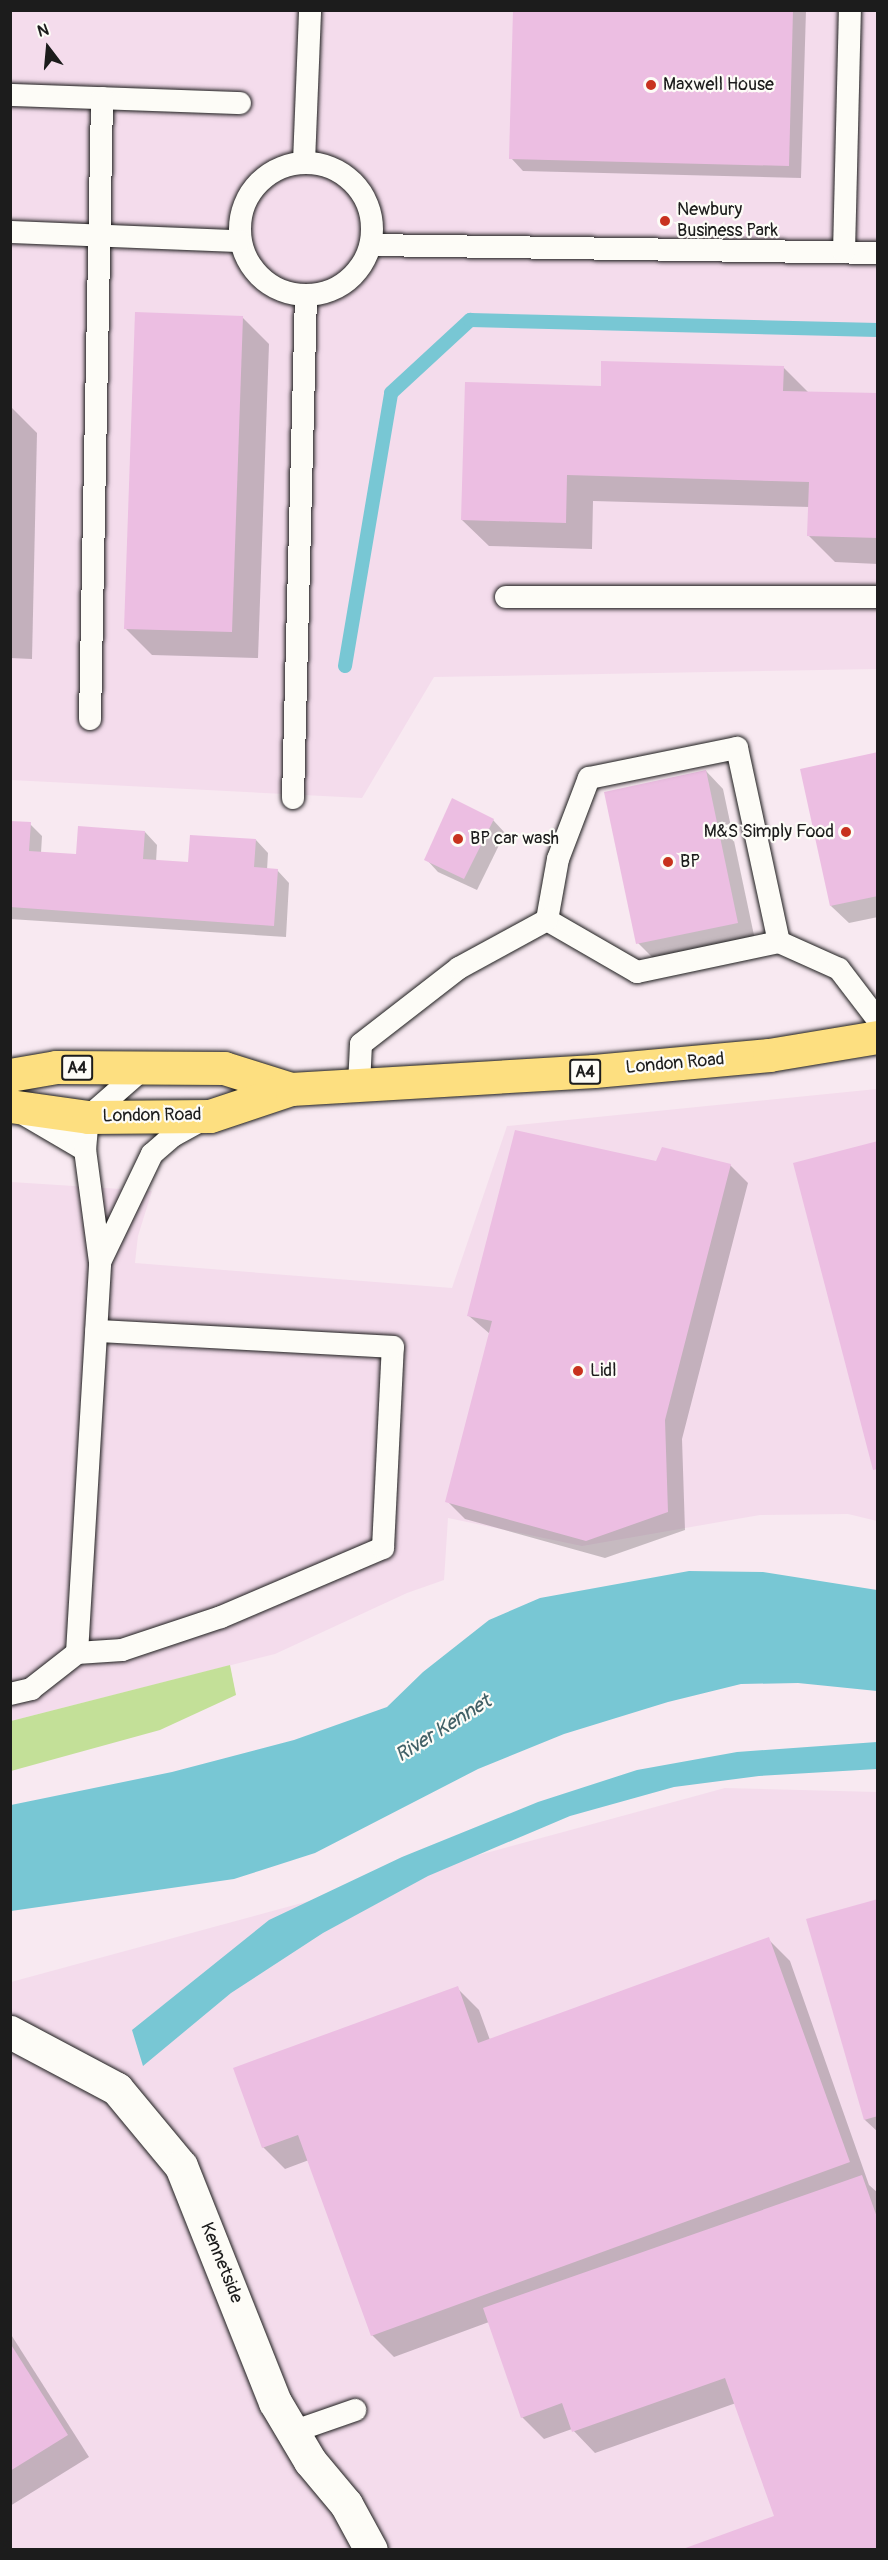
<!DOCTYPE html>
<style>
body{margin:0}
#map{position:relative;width:888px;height:2560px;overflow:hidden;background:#f8e9f1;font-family:Pangolin,sans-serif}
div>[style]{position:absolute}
.built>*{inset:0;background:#f4dcec}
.green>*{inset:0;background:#c3e098}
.water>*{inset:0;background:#78c7d4}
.shadow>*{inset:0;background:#0003}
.stream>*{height:14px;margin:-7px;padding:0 7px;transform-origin:7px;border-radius:7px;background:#78c7d4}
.building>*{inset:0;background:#ecbee2}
.roads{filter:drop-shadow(0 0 2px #1c1c1c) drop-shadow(0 0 2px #1c1c1c)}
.service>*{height:22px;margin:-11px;padding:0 11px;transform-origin:11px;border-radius:11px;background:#fdfcf7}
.service>.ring{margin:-11px;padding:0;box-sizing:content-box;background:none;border:22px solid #fdfcf7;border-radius:50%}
.minor>*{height:33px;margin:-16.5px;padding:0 16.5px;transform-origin:16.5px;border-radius:16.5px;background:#fdfcf7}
.primary>*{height:33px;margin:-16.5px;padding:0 16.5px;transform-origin:16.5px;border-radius:16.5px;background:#fddf80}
.dots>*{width:16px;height:16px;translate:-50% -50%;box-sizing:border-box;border:3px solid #fdfcf7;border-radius:50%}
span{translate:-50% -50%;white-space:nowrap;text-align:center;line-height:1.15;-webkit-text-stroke:4.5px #fdfcf7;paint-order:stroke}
.shield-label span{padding:2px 4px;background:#fdfcf7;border:2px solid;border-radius:4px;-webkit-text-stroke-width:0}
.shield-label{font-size:16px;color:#1c1c1c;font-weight:700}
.poi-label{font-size:18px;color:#1c1c1c}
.left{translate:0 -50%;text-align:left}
.right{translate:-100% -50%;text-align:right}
.street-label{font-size:18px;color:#1c1c1c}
.water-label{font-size:20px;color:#416066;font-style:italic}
.frame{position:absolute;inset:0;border:12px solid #1c1c1c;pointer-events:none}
.north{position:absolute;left:18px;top:18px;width:60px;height:60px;-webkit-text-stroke:4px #fdfcf7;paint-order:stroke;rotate:344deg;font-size:16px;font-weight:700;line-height:24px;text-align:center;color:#1c1c1c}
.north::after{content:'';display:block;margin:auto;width:21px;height:27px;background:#1c1c1c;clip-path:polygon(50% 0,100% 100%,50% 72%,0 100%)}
</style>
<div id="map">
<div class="built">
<i style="clip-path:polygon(10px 11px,877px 11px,877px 669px,434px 677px,362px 798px,11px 780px)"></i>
<i style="clip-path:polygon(877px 1089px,877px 1521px,848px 1514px,760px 1515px,582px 1546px,448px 1518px,444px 1580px,407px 1593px,275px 1654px,11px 1721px,11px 1182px,152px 1191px,138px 1236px,135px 1263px,452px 1288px,507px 1126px)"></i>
<i style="clip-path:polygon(725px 1788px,877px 1792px,877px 2549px,11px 2550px,11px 1982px)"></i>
</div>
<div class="green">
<i style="clip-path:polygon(230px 1665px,236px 1695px,160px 1730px,11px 1771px,11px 1721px)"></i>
</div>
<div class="water">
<i style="clip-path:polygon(689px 1571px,763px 1572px,877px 1590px,877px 1691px,798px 1683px,741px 1684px,668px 1702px,564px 1734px,478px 1769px,315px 1853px,259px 1871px,234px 1879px,11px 1911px,11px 1805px,172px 1772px,294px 1740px,387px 1707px,423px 1672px,489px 1620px,540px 1598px)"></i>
<i style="clip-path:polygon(877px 1742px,877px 1769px,759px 1776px,674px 1787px,570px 1816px,428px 1876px,323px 1933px,231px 1993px,143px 2066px,132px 2030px,269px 1920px,402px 1857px,538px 1802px,637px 1770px,737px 1752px)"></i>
</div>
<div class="shadow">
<i style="clip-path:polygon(515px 10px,806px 10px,801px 178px,523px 171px,511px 158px)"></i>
<i style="clip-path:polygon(242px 317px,269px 344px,258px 658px,152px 655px,126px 629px)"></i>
<i style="clip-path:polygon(783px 367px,809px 393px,878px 395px,878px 564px,835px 562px,809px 536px,810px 507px,593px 501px,592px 549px,489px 546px,462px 520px)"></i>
<i style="clip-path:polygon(10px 406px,37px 433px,32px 659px,10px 658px)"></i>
<i style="clip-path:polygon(878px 754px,878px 917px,849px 923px,831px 906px)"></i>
<i style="clip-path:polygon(706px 771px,723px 789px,755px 940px,656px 961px,638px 943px)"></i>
<i style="clip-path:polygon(493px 820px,505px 833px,477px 890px,438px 872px,426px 859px)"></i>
<i style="clip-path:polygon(10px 822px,30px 824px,42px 836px,41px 853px,77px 856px,145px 832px,157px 845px,156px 862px,190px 864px,256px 840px,268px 853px,267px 870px,277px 870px,289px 883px,286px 937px,10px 919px)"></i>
<i style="clip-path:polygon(657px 1162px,730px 1165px,748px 1183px,682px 1439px,685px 1530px,605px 1558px,465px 1519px,447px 1501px,490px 1334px,469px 1316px)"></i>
<i style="clip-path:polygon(878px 1900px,878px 2132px,865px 2120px)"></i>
<i style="clip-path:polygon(768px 1939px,790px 1961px,869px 2185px,878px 2193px,878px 2550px,776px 2517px,736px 2403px,595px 2453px,572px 2429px,544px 2439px,522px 2417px,489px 2322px,394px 2357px,372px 2335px,309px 2160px,285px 2169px,263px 2147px,457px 1988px,479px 2010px,490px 2040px)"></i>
<i style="clip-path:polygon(10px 2333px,89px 2457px,10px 2506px)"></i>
</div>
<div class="stream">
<i style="left:345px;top:666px;width:277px;rotate:-80.4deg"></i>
<i style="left:391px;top:393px;width:108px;rotate:-42.7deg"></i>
<i style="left:470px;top:320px;width:408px;rotate:1.4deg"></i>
</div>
<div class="building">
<i style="clip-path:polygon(513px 10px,793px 10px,789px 166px,509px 159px)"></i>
<i style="clip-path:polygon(135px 312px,243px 316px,232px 632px,124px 629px)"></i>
<i style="clip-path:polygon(601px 361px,784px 366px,783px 391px,878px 393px,878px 538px,807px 536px,809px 482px,567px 475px,566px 523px,461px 520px,465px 382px,601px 386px)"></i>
<i style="clip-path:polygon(878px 752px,878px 896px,830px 906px,800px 769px)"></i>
<i style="clip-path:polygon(706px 770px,738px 923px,636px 944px,604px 792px)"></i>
<i style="clip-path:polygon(452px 798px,494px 819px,464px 879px,424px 860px)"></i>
<i style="clip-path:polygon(10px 821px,31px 822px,29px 851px,76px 854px,78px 826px,145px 831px,143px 859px,188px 862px,190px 835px,256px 839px,254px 867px,278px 869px,274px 926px,10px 907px)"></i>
<i style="clip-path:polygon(515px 1130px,656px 1161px,662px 1147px,731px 1164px,665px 1420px,668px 1512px,586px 1541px,445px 1502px,492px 1321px,467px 1316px)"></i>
<i style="clip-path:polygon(878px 1141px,878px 1469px,873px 1470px,793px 1163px)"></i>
<i style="clip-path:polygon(878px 1899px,878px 2116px,864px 2120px,806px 1919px)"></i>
<i style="clip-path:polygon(769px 1937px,850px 2162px,371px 2336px,298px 2135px,262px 2148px,233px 2068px,458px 1986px,478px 2043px)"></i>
<i style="clip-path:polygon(862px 2175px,878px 2220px,878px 2550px,680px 2550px,774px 2516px,725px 2378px,572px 2432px,562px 2403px,521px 2418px,483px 2308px)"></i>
<i style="clip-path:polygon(10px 2343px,68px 2435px,10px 2471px)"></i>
</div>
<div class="roads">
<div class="service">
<i style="left:10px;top:95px;width:230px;rotate:2deg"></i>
<i style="left:304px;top:162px;width:152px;rotate:-87.7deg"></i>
<i class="ring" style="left:240px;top:163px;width:110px;height:110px"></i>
<i style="left:10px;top:232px;width:229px;rotate:2.3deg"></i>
<i style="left:371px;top:245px;width:507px;rotate:0.9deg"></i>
<i style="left:844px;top:252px;width:242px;rotate:-88.6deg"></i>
<i style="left:506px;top:597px;width:372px"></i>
<i style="left:90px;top:719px;width:621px;rotate:-88.89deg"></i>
<i style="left:293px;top:798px;width:502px;rotate:-88.52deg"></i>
<i style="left:547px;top:920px;width:62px;rotate:-79.8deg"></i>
<i style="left:558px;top:859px;width:87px;rotate:-69.1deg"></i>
<i style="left:589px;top:778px;width:151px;rotate:-11.5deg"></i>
<i style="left:737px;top:748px;width:198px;rotate:77.8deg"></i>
<i style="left:547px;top:920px;width:104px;rotate:30deg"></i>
<i style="left:637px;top:972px;width:145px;rotate:-11.9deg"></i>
<i style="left:779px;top:942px;width:66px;rotate:24.2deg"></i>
<i style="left:839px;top:969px;width:64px;rotate:52.6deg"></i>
<i style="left:359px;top:1085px;width:41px;rotate:-87.2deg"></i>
<i style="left:361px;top:1044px;width:124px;rotate:-37.8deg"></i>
<i style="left:459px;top:968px;width:100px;rotate:-28.6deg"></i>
<i style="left:22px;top:1113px;width:73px;rotate:30.4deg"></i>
<i style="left:100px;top:1262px;width:120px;rotate:-64.3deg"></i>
<i style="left:152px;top:1154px;width:28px;rotate:-41deg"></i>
<i style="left:173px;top:1136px;width:38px;rotate:-29deg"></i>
<i style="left:77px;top:1653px;width:45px;rotate:-3.8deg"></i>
<i style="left:122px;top:1650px;width:104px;rotate:-18.4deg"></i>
<i style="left:221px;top:1617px;width:176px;rotate:-23.1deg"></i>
<i style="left:383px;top:1548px;width:201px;rotate:-87.2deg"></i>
<i style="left:393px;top:1347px;width:297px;rotate:-176.9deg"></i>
<i style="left:10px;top:1694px;width:22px;rotate:-13deg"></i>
<i style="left:31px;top:1689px;width:58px;rotate:-38deg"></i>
<i style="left:77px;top:1653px;width:392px;rotate:-86.6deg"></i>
<i style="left:100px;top:1262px;width:113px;rotate:-97.6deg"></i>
<i style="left:85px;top:1150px;width:33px;rotate:-85deg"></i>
<i style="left:88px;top:1117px;width:74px;rotate:-41.2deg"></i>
<i style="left:292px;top:2432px;width:67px;rotate:-19.2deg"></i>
</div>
<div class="minor">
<i style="left:10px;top:2032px;width:121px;rotate:28deg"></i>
<i style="left:117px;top:2089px;width:100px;rotate:50.3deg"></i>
<i style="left:181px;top:2166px;width:254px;rotate:68.3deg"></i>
<i style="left:275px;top:2402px;width:69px;rotate:59.3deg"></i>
<i style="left:310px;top:2461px;width:56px;rotate:50.1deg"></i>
<i style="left:346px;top:2504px;width:52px;rotate:61.5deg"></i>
</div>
<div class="primary">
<i style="left:10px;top:1075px;width:47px;rotate:-9.9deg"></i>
<i style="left:56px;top:1067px;width:168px;rotate:0.3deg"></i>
<i style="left:224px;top:1068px;width:70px;rotate:17.4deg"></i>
<i style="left:10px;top:1106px;width:79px;rotate:8deg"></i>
<i style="left:88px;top:1117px;width:122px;rotate:-0.5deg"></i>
<i style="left:210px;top:1116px;width:85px;rotate:-18.4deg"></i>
<i style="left:291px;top:1089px;width:304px;rotate:-3.4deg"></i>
<i style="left:594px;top:1071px;width:176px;rotate:-5.2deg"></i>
<i style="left:769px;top:1055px;width:110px;rotate:-9.4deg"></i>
</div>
</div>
<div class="dots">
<i style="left:651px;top:85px;background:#c8321e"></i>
<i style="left:665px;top:221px;background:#c8321e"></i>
<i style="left:846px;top:832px;background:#c8321e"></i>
<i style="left:458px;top:839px;background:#c8321e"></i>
<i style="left:668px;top:862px;background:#c8321e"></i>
<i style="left:578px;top:1371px;background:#c8321e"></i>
</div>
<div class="shield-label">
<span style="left:77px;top:1068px">A4</span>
<span style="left:585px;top:1072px">A4</span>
</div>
<div class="poi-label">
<span class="left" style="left:663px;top:85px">Maxwell House</span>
<span class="left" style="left:677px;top:221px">Newbury<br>Business Park</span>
<span class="right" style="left:834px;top:832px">M&amp;S Simply Food</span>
<span class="left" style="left:470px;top:839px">BP car wash</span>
<span class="left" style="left:680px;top:862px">BP</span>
<span class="left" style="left:590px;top:1371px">Lidl</span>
</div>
<div class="street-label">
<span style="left:675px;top:1064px;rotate:-5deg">London Road</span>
<span style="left:152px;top:1116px;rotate:-1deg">London Road</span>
<span style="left:221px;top:2263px;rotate:68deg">Kennetside</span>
</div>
<div class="water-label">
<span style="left:443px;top:1728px;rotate:-32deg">River Kennet</span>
</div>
<div class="frame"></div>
<div class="north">N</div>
</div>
